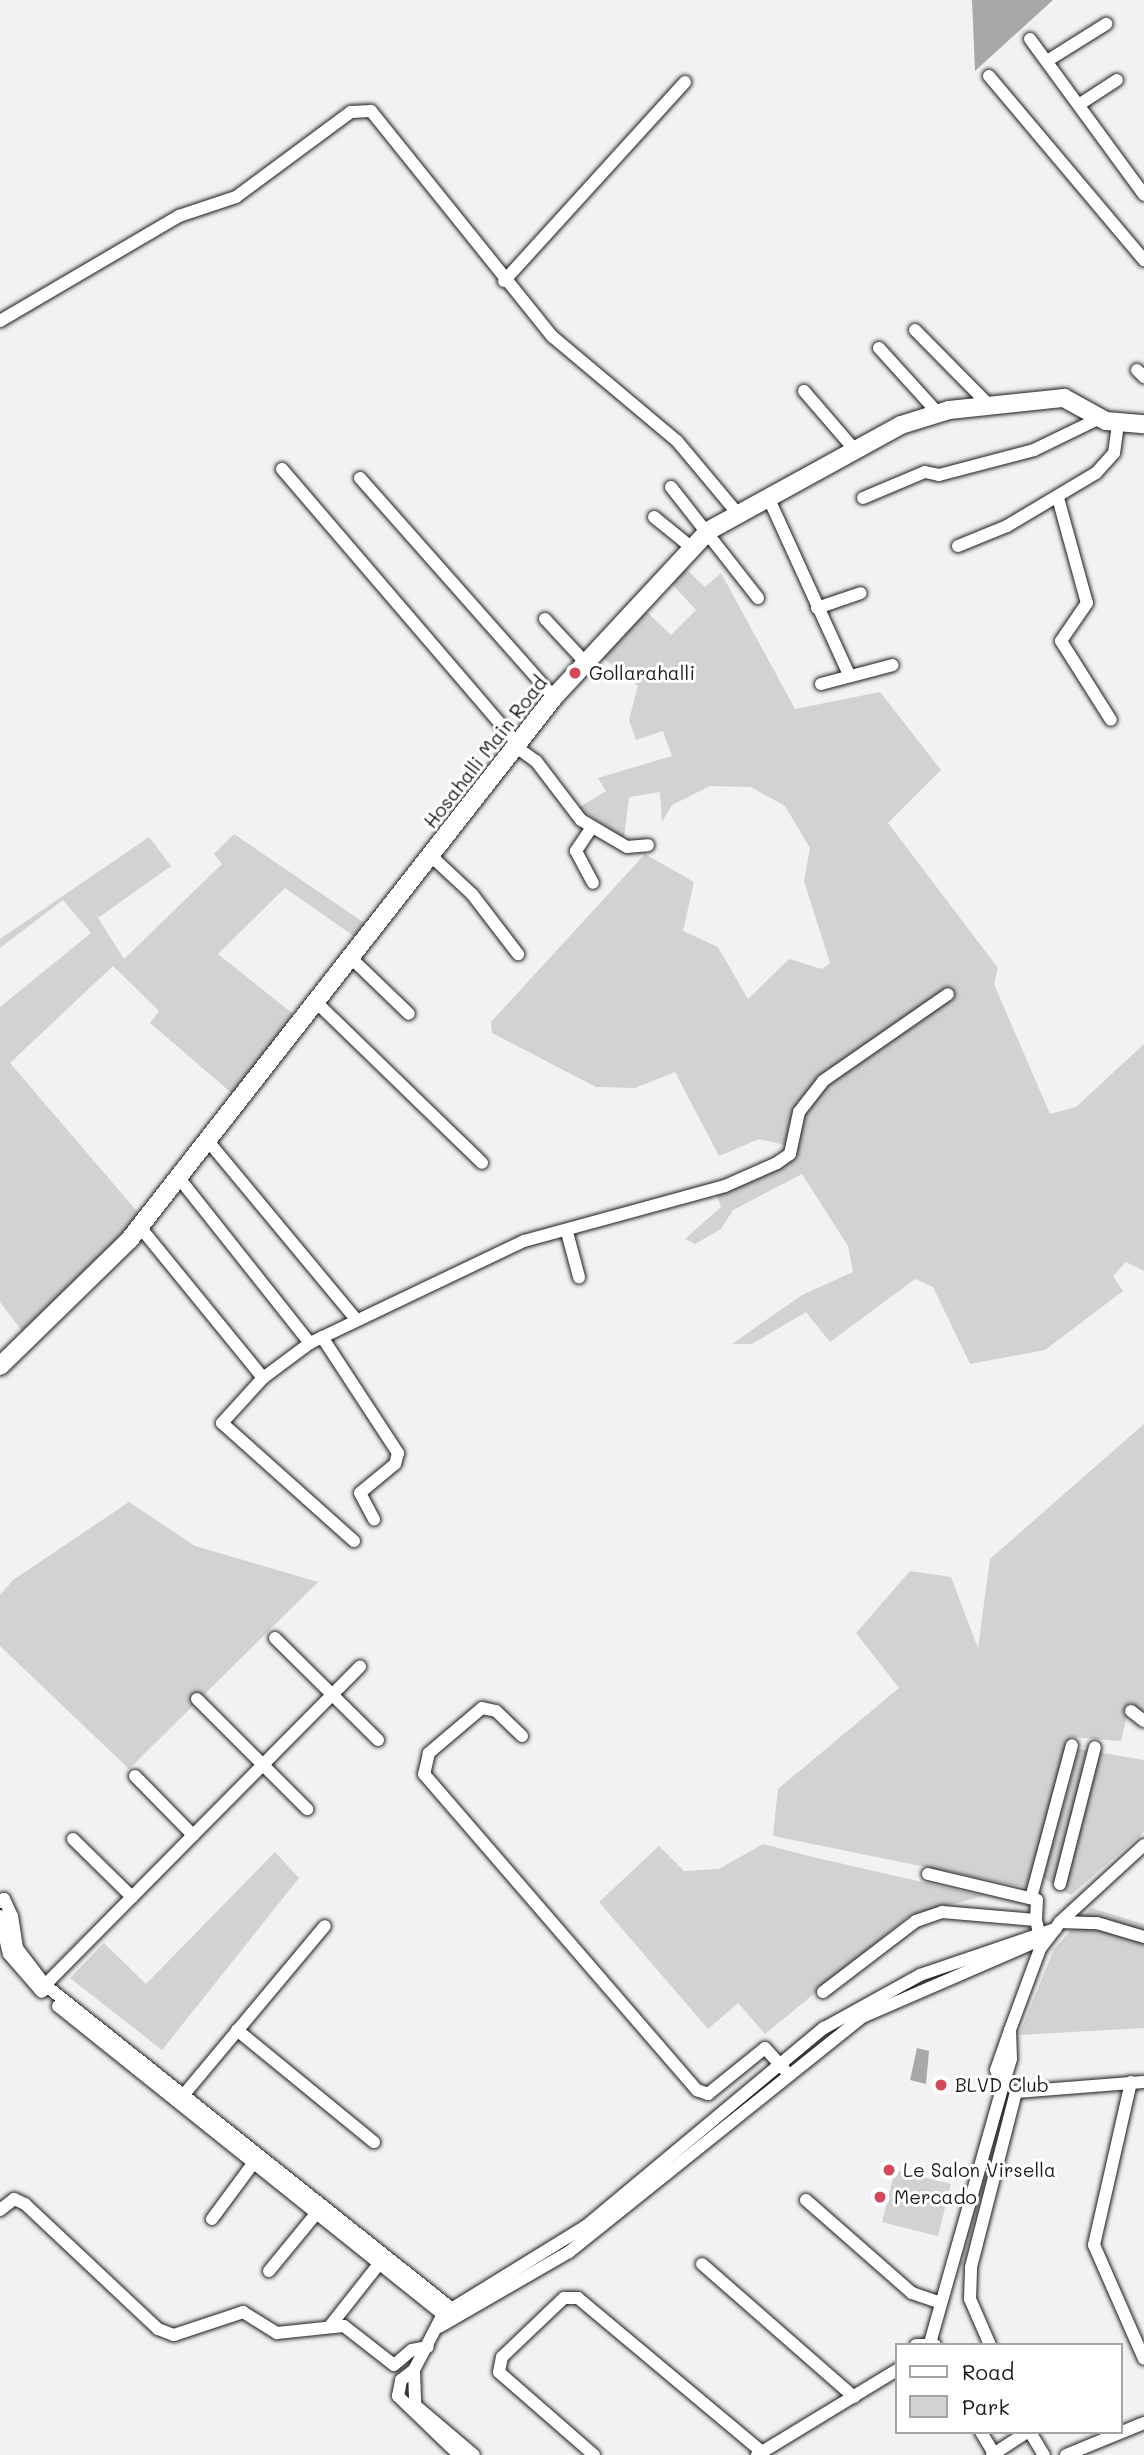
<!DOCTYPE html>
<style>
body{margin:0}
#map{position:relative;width:1144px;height:2455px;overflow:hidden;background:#f2f2f2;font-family:Mali,sans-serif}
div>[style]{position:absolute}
.green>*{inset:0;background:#d2d2d2}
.water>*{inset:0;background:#a8a8a8}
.roads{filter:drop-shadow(0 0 2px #1c1c1c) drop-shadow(0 0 2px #1c1c1c)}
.street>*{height:12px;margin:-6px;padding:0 6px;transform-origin:6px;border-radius:6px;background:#fff}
.secondary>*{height:18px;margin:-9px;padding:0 9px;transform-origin:9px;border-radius:9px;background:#fff}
.dots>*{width:19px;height:19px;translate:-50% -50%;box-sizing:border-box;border:4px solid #fff;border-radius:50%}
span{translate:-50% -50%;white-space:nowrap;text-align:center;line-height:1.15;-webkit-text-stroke:6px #fff;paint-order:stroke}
.poi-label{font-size:19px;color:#1c1c1c}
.left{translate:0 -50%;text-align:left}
.street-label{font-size:19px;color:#1c1c1c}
.legend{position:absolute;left:895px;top:2343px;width:228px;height:91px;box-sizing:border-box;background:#fff;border:2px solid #a4a4a4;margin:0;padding:9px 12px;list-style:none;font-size:21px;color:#1c1c1c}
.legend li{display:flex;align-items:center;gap:14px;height:35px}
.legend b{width:35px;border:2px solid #a4a4a4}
</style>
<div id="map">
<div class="green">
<i style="clip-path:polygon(685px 568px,705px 587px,721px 573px,795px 709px,880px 692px,941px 770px,888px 823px,998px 968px,994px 984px,1050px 1114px,1076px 1107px,1144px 1044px,1144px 1271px,1126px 1262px,1113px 1276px,1123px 1291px,1045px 1350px,970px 1364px,933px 1287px,915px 1279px,830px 1342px,806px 1312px,752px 1344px,732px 1344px,802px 1295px,853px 1272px,848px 1246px,802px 1174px,733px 1210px,721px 1229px,695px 1244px,685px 1239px,721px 1207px,716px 1193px,788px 1159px,798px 1148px,759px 1139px,719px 1156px,675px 1072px,635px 1088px,596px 1087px,492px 1033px,491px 1022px,645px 854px,694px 882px,683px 931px,718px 947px,748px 999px,789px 959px,822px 969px,830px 963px,804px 881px,810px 848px,785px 806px,751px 787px,710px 786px,672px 805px,662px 822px,660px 792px,629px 797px,624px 838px,578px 808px,606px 791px,598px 778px,672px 756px,663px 731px,636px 740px,629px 720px,638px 686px,602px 657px,644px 609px,671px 635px,696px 610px,671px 583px)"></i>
<i style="clip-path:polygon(234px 834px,369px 926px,358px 939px,285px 888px,218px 954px,297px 1017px,235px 1096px,150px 1023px,159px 1011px,113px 966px,10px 1063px,141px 1216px,22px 1331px,0 1302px,0 1007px,91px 933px,63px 900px,0 948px,0 939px,149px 837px,171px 866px,98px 918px,124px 959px,222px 864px,214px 854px)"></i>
<i style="clip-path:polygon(1144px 1424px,1144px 1712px,1130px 1703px,1121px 1741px,1071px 1737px,1029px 1888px,773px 1836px,778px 1789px,899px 1688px,856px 1633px,910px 1571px,951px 1577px,978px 1648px,990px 1559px)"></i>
<i style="clip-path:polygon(129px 1502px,195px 1546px,318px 1582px,129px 1769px,0 1646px,0 1595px,13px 1580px)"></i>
<i style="clip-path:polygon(1079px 1749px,1144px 1760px,1144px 1832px,1071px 1895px,1043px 1878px)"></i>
<i style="clip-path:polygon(763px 1844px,813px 1857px,983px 1896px,909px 1916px,765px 2034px,738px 2003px,708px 2029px,599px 1902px,659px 1846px,684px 1871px,719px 1869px)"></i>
<i style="clip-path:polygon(275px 1852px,299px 1878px,162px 2050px,70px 1978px,104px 1943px,146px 1984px)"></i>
<i style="clip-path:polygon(1091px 1908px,1144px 1924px,1144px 2028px,1019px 2035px,1054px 1949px)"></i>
<i style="clip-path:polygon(895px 2170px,951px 2184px,938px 2236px,882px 2222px)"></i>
</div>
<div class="water">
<i style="clip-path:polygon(972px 0,1053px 0,975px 71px)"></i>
<i style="clip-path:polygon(917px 2048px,929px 2051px,926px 2084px,910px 2080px)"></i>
</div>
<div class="roads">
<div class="street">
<i style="left:1030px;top:39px;width:193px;rotate:53.8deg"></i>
<i style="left:1047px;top:61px;width:70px;rotate:-32.1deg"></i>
<i style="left:989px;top:76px;width:241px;rotate:49.9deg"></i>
<i style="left:1080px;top:104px;width:44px;rotate:-33deg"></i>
<i style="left:504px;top:281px;width:269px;rotate:-47.7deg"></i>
<i style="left:0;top:321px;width:208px;rotate:-30.4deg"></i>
<i style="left:179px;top:216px;width:60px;rotate:-18.4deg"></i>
<i style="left:236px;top:197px;width:143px;rotate:-36.5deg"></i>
<i style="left:351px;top:112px;width:20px;rotate:-3deg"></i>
<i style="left:371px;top:111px;width:290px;rotate:51.2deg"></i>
<i style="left:553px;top:337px;width:162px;rotate:40deg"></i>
<i style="left:677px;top:441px;width:95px;rotate:50.1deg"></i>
<i style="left:915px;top:330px;width:105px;rotate:45.4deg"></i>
<i style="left:879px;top:348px;width:88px;rotate:47.8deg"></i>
<i style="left:1137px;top:370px;width:10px;rotate:45deg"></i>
<i style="left:804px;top:391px;width:78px;rotate:49.2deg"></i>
<i style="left:282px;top:469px;width:361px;rotate:49.4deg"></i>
<i style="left:360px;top:478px;width:293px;rotate:48.5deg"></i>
<i style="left:671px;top:487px;width:141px;rotate:51.9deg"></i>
<i style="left:768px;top:497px;width:196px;rotate:65.5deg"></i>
<i style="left:863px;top:498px;width:67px;rotate:-22.8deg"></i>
<i style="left:925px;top:472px;width:14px;rotate:12deg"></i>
<i style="left:939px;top:475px;width:98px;rotate:-14.7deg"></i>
<i style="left:1034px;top:450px;width:73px;rotate:-25.9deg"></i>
<i style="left:1058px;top:498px;width:109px;rotate:74.6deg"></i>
<i style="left:1087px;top:603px;width:46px;rotate:124.4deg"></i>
<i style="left:1061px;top:641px;width:93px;rotate:57.7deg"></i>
<i style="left:654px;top:517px;width:49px;rotate:39.2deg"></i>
<i style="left:958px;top:546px;width:53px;rotate:-22.2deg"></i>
<i style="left:1007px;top:526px;width:104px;rotate:-30.8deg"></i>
<i style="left:1096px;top:473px;width:27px;rotate:-48deg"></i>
<i style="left:1114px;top:453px;width:29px;rotate:-82deg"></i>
<i style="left:817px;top:608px;width:46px;rotate:-18.8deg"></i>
<i style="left:545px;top:619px;width:59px;rotate:47.1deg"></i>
<i style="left:821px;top:684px;width:74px;rotate:-14.8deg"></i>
<i style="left:515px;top:746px;width:26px;rotate:36deg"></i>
<i style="left:536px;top:761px;width:74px;rotate:52.7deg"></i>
<i style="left:581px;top:820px;width:53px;rotate:30.4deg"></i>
<i style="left:627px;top:847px;width:21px;rotate:-5deg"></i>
<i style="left:592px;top:827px;width:29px;rotate:124deg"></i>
<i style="left:576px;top:851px;width:36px;rotate:62deg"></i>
<i style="left:430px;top:855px;width:57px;rotate:42.9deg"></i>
<i style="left:472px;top:894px;width:76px;rotate:52.5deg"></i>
<i style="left:349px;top:956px;width:83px;rotate:44deg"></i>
<i style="left:314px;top:1000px;width:234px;rotate:44.1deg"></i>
<i style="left:208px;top:1141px;width:231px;rotate:50.3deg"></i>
<i style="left:179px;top:1178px;width:211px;rotate:51.6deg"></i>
<i style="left:140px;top:1227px;width:195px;rotate:50.8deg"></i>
<i style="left:567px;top:1232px;width:47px;rotate:75.1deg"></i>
<i style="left:322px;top:1337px;width:139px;rotate:56.8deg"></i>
<i style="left:398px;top:1453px;width:11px;rotate:105deg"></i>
<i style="left:395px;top:1464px;width:45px;rotate:140.4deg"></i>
<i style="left:360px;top:1493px;width:30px;rotate:62deg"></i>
<i style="left:354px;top:1541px;width:177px;rotate:-138.2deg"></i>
<i style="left:222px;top:1423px;width:61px;rotate:-47.7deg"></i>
<i style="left:263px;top:1378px;width:59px;rotate:-36.7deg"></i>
<i style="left:310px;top:1343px;width:237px;rotate:-25.5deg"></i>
<i style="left:524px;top:1241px;width:208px;rotate:-15.3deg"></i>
<i style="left:725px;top:1186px;width:57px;rotate:-23.9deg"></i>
<i style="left:777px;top:1163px;width:16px;rotate:-35deg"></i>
<i style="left:790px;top:1154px;width:43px;rotate:-77.9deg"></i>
<i style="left:799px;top:1112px;width:39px;rotate:-52deg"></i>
<i style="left:823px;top:1081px;width:152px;rotate:-34.8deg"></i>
<i style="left:275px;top:1638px;width:145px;rotate:44.7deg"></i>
<i style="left:197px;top:1699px;width:156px;rotate:45deg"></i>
<i style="left:1131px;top:1711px;width:16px;rotate:38deg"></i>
<i style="left:522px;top:1736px;width:36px;rotate:-136deg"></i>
<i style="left:496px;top:1711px;width:14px;rotate:-168deg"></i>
<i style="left:482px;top:1708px;width:70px;rotate:139.7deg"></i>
<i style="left:429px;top:1753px;width:22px;rotate:103deg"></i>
<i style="left:424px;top:1774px;width:418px;rotate:49.2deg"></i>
<i style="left:697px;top:2090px;width:12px;rotate:20deg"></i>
<i style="left:708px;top:2094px;width:73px;rotate:-38.9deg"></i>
<i style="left:765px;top:2048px;width:30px;rotate:48deg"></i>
<i style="left:135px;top:1776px;width:83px;rotate:45.5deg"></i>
<i style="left:73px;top:1839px;width:83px;rotate:44.5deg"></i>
<i style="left:928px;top:1874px;width:112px;rotate:13.4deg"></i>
<i style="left:1037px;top:1900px;width:20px;rotate:93deg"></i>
<i style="left:1060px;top:1884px;width:141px;rotate:-75.7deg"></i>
<i style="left:1031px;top:1898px;width:158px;rotate:-75deg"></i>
<i style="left:0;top:1902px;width:5px;rotate:-37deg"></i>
<i style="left:4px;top:1899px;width:19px;rotate:65deg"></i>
<i style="left:12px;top:1916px;width:32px;rotate:81deg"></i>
<i style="left:17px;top:1948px;width:46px;rotate:52.9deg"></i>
<i style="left:45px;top:1985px;width:519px;rotate:38.5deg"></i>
<i style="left:0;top:1916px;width:39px;rotate:77deg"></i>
<i style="left:9px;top:1954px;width:50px;rotate:49deg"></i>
<i style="left:1060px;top:1922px;width:37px;rotate:2deg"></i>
<i style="left:1097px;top:1923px;width:49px;rotate:16.6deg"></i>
<i style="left:40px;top:1990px;width:455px;rotate:-45.3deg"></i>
<i style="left:823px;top:1992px;width:117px;rotate:-37.4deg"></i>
<i style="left:916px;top:1921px;width:28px;rotate:-19deg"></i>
<i style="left:942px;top:1912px;width:94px;rotate:4.9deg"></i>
<i style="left:1036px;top:1920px;width:13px;rotate:77deg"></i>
<i style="left:58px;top:2006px;width:493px;rotate:38.7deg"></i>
<i style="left:237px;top:2030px;width:177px;rotate:39.3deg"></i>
<i style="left:1010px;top:2030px;width:86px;rotate:-69.7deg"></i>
<i style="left:1040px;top:1949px;width:34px;rotate:-53deg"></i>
<i style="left:1060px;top:1922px;width:114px;rotate:-42.5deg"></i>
<i style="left:1010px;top:2030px;width:29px;rotate:88deg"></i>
<i style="left:1011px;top:2059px;width:30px;rotate:107deg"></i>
<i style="left:1002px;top:2088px;width:19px;rotate:-108deg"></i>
<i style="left:996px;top:2070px;width:42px;rotate:-70.7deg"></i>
<i style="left:1131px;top:2082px;width:167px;rotate:102.8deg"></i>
<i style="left:1094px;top:2245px;width:124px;rotate:66.3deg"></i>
<i style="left:181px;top:2098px;width:224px;rotate:-50.1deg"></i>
<i style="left:806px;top:2200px;width:141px;rotate:41.3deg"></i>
<i style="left:912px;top:2293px;width:28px;rotate:19deg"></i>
<i style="left:0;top:2210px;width:18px;rotate:-38deg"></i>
<i style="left:14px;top:2199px;width:12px;rotate:24deg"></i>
<i style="left:25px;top:2204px;width:183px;rotate:43.2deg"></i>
<i style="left:158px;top:2329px;width:17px;rotate:21deg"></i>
<i style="left:174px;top:2335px;width:73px;rotate:-18.4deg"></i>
<i style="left:243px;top:2312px;width:40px;rotate:32deg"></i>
<i style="left:277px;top:2333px;width:67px;rotate:-6deg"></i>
<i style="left:344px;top:2326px;width:63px;rotate:38deg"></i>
<i style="left:394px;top:2365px;width:23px;rotate:-40deg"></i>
<i style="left:412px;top:2350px;width:16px;rotate:-11deg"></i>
<i style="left:212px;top:2219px;width:67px;rotate:-53.5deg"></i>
<i style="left:702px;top:2264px;width:202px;rotate:41.2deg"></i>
<i style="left:269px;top:2271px;width:72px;rotate:-50.6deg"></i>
<i style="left:330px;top:2326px;width:79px;rotate:-51.7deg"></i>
<i style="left:439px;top:2327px;width:150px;rotate:-30deg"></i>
<i style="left:569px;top:2252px;width:376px;rotate:-38.7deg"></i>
<i style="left:862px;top:2017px;width:204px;rotate:-23.4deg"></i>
<i style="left:930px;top:2343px;width:265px;rotate:-74.2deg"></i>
<i style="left:916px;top:2345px;width:19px"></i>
<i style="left:990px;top:2345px;width:50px;rotate:-113.5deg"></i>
<i style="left:970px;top:2299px;width:32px;rotate:-88deg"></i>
<i style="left:971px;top:2267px;width:181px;rotate:-75.6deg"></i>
<i style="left:1016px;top:2092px;width:128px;rotate:-4.5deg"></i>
<i style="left:414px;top:2370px;width:35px;rotate:88deg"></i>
<i style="left:415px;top:2405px;width:77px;rotate:40.3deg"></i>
<i style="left:981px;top:2432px;width:27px;rotate:59deg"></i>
<i style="left:1030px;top:2432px;width:27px;rotate:59deg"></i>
<i style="left:459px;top:2455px;width:85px;rotate:-136deg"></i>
<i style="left:398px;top:2396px;width:16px;rotate:-79deg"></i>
<i style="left:401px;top:2380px;width:16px;rotate:-38deg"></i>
<i style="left:414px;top:2370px;width:63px;rotate:-62.6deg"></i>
<i style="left:443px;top:2314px;width:168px;rotate:-31.6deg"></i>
<i style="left:586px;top:2226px;width:310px;rotate:-39.8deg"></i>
<i style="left:824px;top:2028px;width:110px;rotate:-28.9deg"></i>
<i style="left:920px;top:1975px;width:143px;rotate:-18.8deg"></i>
<i style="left:594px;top:2455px;width:126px;rotate:-138.9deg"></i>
<i style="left:499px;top:2372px;width:15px;rotate:-79deg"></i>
<i style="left:502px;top:2357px;width:86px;rotate:-43.6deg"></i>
<i style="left:564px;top:2298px;width:14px"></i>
<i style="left:578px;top:2298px;width:239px;rotate:39.9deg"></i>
<i style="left:757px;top:2455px;width:164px;rotate:-31.3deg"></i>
<i style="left:992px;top:2455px;width:42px;rotate:-33.3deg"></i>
<i style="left:1066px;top:2455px;width:84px;rotate:-22.3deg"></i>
</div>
<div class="secondary">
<i style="left:0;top:1366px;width:182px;rotate:-44.3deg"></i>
<i style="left:130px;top:1239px;width:688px;rotate:-51.96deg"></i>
<i style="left:554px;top:697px;width:226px;rotate:-47.1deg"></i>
<i style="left:708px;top:531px;width:220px;rotate:-28.8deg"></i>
<i style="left:901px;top:425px;width:50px;rotate:-17.4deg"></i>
<i style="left:949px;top:410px;width:116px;rotate:-6deg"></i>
<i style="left:1064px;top:398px;width:48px;rotate:28.7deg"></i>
<i style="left:1106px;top:421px;width:38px;rotate:5deg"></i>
</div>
</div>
<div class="dots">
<i style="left:575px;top:673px;background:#d1495b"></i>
<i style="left:941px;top:2085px;background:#d1495b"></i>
<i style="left:889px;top:2170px;background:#d1495b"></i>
<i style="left:880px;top:2197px;background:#d1495b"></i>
</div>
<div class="poi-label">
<span class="left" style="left:589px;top:673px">Gollarahalli</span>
<span class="left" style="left:955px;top:2085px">BLVD Club</span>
<span class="left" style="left:903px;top:2170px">Le Salon Virsella</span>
<span class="left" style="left:894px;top:2197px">Mercado</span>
</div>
<div class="street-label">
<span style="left:485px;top:752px;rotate:-52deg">Hosahalli Main Road</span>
</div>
<ul class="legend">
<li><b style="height:9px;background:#fff"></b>Road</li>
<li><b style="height:19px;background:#d2d2d2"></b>Park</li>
</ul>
</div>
